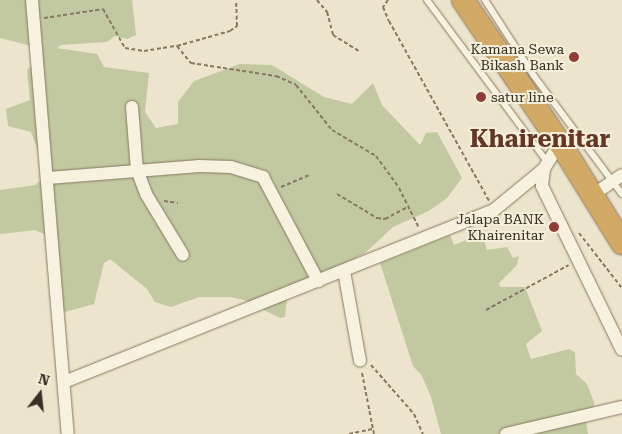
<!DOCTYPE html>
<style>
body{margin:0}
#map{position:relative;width:622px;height:434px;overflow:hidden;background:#ece4cc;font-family:"Roboto Serif",serif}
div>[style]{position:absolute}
.green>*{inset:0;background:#c2c9a0}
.path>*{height:2px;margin-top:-1px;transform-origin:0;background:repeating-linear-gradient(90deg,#887861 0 4px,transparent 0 6.5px)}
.roads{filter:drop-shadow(0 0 1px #887861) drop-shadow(0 0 1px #887861)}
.lane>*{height:6px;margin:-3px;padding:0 3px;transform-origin:3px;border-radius:3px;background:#f7f1df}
.street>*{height:12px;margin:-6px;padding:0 6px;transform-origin:6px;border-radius:6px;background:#f7f1df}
.highway>*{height:22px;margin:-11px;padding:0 11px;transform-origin:11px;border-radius:11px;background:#d2a965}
.dots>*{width:14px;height:14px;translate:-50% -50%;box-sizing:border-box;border:2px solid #f4eedb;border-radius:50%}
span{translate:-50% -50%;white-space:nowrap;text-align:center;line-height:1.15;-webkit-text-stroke:4px #f4eedb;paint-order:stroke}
.poi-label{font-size:14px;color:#3a2f23}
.right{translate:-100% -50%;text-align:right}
.left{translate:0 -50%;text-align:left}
.town-label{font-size:24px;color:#633626;font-weight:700}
.north{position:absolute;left:15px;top:369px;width:50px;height:50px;-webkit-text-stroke:4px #f4eedb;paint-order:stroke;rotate:16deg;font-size:14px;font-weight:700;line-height:20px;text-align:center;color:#3a2f23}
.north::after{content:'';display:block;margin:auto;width:18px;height:22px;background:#3a2f23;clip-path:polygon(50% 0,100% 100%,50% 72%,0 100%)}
</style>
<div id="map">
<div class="green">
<i style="clip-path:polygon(0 0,132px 0,136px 35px,127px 39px,115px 36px,107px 42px,61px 45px,57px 48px,97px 54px,104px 67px,149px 73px,145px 112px,156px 128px,178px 124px,178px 102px,194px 81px,240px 64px,272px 65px,324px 97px,352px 104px,373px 83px,382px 105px,420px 145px,426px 133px,437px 132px,462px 178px,447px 198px,429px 211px,393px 227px,365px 253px,312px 281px,287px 298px,285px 317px,280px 318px,244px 300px,230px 297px,199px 297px,171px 307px,155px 302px,147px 289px,110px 259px,104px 263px,94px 304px,65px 312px,54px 300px,46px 235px,35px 230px,0 234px,0 190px,35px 185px,42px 179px,41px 159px,31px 132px,8px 126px,6px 109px,30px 100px,27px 70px,43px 55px,36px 47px,0 38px)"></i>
<i style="clip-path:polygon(482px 234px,487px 250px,507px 247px,513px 258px,519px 256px,517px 265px,499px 283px,500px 287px,525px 287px,542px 331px,526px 344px,531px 359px,569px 349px,575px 352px,576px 374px,587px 384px,594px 402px,593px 412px,586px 421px,588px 434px,441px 434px,431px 397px,422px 376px,413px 366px,380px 263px,450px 235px,454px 245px)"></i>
</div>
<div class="path">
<i style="left:317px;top:0;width:16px;rotate:50deg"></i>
<i style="left:327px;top:12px;width:24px;rotate:75deg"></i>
<i style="left:333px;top:35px;width:32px;rotate:32deg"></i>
<i style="left:388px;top:0;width:9px;rotate:126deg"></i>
<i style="left:383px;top:7px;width:15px;rotate:67deg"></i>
<i style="left:389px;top:21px;width:206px;rotate:60.9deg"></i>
<i style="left:44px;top:18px;width:60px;rotate:-8.7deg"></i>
<i style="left:103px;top:9px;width:45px;rotate:60.6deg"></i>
<i style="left:125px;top:48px;width:19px;rotate:9deg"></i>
<i style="left:144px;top:51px;width:33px;rotate:-9deg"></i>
<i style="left:177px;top:46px;width:22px;rotate:51deg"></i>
<i style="left:191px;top:63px;width:86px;rotate:8.7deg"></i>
<i style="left:276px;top:76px;width:22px;rotate:24deg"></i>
<i style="left:296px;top:85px;width:58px;rotate:51.3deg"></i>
<i style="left:332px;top:130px;width:51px;rotate:30.6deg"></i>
<i style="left:376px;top:156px;width:39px;rotate:54deg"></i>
<i style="left:399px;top:188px;width:45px;rotate:63.4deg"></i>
<i style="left:177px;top:46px;width:55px;rotate:-15.8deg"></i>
<i style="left:230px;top:31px;width:9px;rotate:-36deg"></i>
<i style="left:237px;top:26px;width:26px;rotate:-92deg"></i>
<i style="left:281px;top:187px;width:30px;rotate:-23deg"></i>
<i style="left:337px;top:194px;width:47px;rotate:31deg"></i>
<i style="left:377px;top:218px;width:8px;rotate:7deg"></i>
<i style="left:385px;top:219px;width:26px;rotate:-28deg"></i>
<i style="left:164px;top:201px;width:14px;rotate:8deg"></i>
<i style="left:579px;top:233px;width:70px;rotate:52deg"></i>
<i style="left:486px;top:310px;width:94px;rotate:-28.5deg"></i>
<i style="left:371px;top:365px;width:65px;rotate:48.7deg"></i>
<i style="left:414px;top:414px;width:22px;rotate:66deg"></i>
<i style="left:362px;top:373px;width:62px;rotate:78.9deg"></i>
<i style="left:349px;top:434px;width:25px;rotate:-12deg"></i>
</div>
<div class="roads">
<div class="lane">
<i style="left:427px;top:0;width:203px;rotate:53.4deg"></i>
<i style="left:485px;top:0;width:90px;rotate:57.2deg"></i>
<i style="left:534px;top:76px;width:147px;rotate:53.3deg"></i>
</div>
<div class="street">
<i style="left:32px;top:0;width:435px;rotate:85.3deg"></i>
<i style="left:132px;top:107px;width:63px;rotate:85.5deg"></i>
<i style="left:137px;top:170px;width:26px;rotate:69deg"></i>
<i style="left:146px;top:194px;width:71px;rotate:58.8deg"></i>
<i style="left:560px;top:143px;width:31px;rotate:122deg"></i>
<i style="left:544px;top:169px;width:17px;rotate:97deg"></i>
<i style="left:542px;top:186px;width:182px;rotate:64deg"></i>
<i style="left:48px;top:178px;width:152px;rotate:-4.5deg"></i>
<i style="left:200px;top:166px;width:31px;rotate:2deg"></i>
<i style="left:231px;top:167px;width:34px;rotate:17deg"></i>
<i style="left:263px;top:177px;width:118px;rotate:62.1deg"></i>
<i style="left:591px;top:196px;width:37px;rotate:-34deg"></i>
<i style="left:344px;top:271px;width:91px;rotate:79.9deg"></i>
<i style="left:64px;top:382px;width:463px;rotate:-21.8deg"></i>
<i style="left:494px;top:210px;width:65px;rotate:-39.4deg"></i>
<i style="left:506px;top:434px;width:119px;rotate:-13.1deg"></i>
</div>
<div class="highway">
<i style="left:463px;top:0;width:173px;rotate:55.9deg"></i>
<i style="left:560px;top:143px;width:118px;rotate:58.2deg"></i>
</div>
</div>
<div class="dots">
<i style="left:574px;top:57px;background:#923b36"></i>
<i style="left:481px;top:97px;background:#923b36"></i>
<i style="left:554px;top:227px;background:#923b36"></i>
</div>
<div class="poi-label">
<span class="right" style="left:564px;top:57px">Kamana Sewa<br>Bikash Bank</span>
<span class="left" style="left:491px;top:97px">satur line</span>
<span class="right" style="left:544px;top:227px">Jalapa BANK<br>Khairenitar</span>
</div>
<div class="town-label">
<span style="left:540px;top:140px">Khairenitar</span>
</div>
<div class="north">N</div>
</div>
